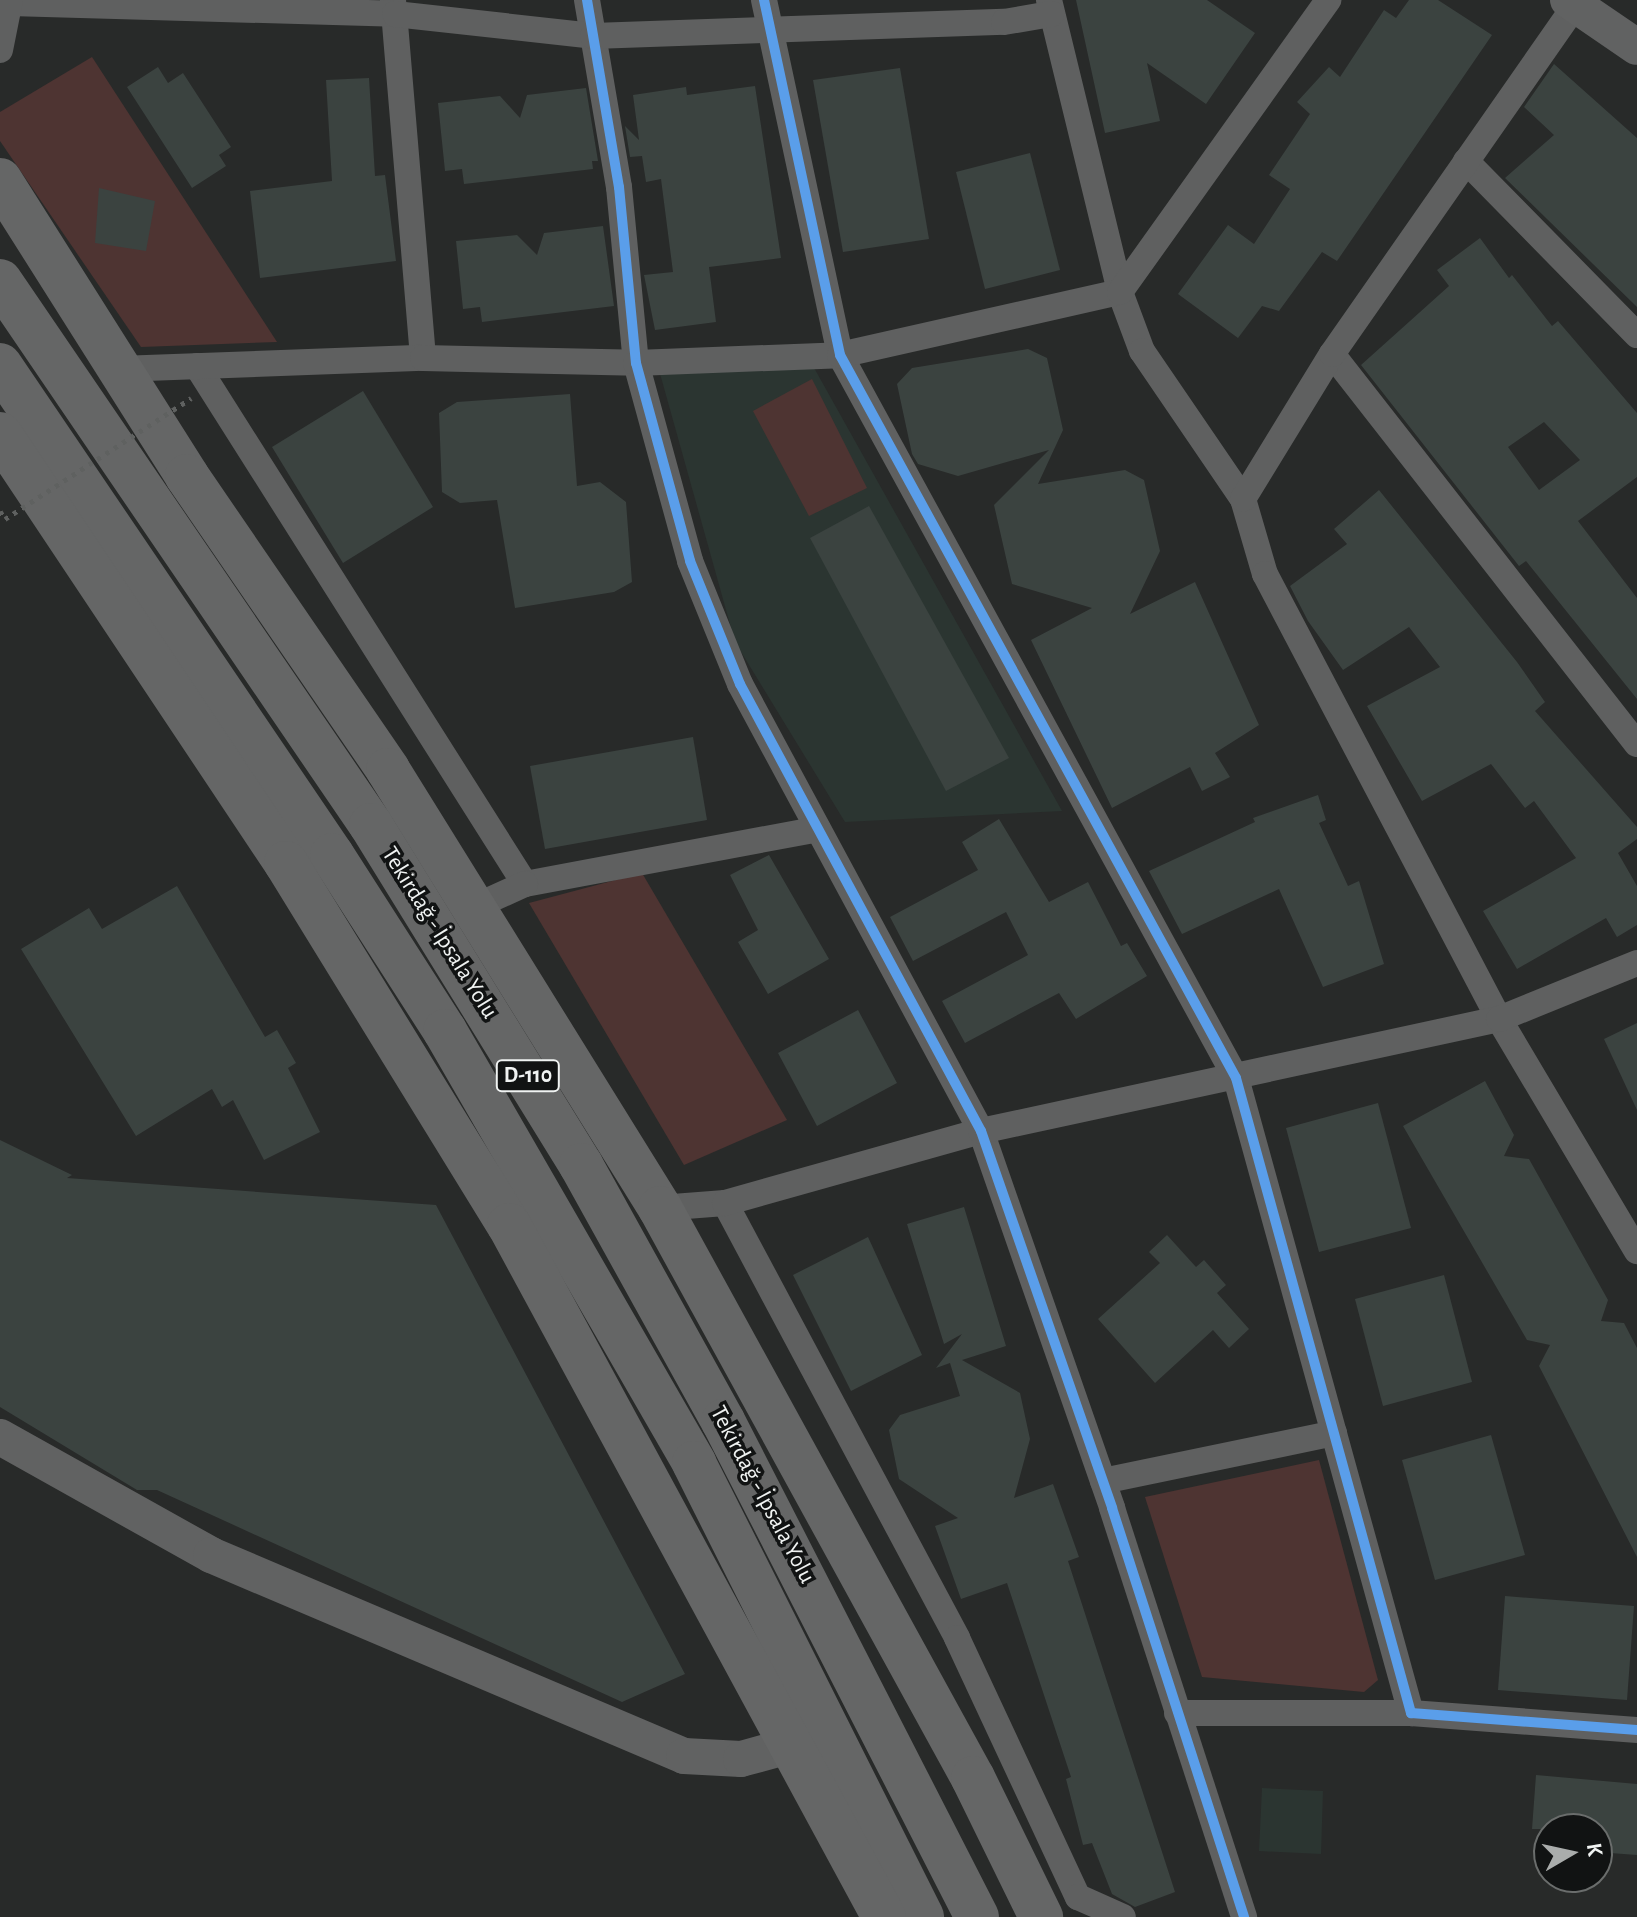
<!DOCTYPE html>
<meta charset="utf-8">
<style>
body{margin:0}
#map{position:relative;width:1637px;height:1917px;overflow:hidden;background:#282a29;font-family:"Alegreya Sans",sans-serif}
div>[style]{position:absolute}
.built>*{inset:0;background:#2b3531}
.green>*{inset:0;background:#4e3432}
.building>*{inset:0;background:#3b4340}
.path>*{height:5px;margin-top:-2.5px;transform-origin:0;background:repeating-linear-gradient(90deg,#5f6160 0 4px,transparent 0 10px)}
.street>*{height:26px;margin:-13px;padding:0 13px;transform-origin:13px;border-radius:13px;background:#5f6060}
.secondary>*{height:36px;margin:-18px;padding:0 18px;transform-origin:18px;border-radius:18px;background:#616262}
.highway>*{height:44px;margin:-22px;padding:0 22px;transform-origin:22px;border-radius:22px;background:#656666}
.path-bridge>*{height:5px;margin-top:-2.5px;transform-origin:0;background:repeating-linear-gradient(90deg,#5f6160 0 4px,transparent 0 10px)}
.cycleway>*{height:10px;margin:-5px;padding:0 5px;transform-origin:5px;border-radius:5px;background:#5a9eea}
span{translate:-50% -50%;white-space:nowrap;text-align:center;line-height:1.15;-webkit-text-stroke:7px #111313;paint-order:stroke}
.shield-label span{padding:2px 6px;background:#111313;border:2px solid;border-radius:6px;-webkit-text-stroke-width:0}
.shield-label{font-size:22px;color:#f0f3f2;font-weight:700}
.street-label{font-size:24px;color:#f0f3f2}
.north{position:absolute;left:1533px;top:1813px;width:80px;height:80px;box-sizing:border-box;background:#111313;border:2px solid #6a6d6c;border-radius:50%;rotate:81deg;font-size:22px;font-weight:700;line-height:32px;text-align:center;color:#f0f3f2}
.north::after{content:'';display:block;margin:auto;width:28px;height:36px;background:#aaadac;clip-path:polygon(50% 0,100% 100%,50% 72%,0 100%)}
</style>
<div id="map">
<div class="built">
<i style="clip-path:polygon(813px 366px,1062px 811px,845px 822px,735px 642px,659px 370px)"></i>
<i style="clip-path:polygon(1262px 1788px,1323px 1791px,1321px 1854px,1259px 1851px)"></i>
</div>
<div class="green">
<i style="clip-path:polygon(92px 57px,277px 342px,141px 347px,0 141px,0 112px)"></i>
<i style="clip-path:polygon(812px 379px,867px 488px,809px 516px,753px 411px)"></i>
<i style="clip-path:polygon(642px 873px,787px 1120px,684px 1165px,529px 903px)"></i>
<i style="clip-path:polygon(1319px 1460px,1378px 1680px,1364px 1692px,1202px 1677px,1145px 1497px)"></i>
</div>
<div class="building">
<i style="clip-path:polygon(1076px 0,1207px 0,1255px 33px,1206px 104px,1147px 63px,1160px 121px,1105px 133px)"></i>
<i style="clip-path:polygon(1409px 0,1438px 0,1492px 35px,1337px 261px,1322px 252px,1279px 311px,1262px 306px,1238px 338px,1178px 294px,1228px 225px,1254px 244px,1290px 189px,1269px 175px,1310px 114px,1297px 102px,1329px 67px,1340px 77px,1384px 10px,1396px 18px)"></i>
<i style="clip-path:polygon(1554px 64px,1637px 138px,1637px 307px,1505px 178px,1554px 135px,1524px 107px)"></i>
<i style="clip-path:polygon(158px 67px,168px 83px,183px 73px,231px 147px,219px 155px,226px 166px,192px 188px,127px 87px)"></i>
<i style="clip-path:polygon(900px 68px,929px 239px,843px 252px,813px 80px)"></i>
<i style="clip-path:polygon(369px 78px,375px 176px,385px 175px,396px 261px,260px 278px,250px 191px,332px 181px,326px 80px)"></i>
<i style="clip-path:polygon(755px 86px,781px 258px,709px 267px,716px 322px,655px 330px,644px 275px,673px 272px,661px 179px,646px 182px,642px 156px,630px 157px,625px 126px,639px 140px,633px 95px,686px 87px,687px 95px)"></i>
<i style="clip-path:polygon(586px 88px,598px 161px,592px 161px,593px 169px,464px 184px,462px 169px,445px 171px,438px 103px,500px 96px,520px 118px,527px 95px)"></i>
<i style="clip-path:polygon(1030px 153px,1060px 270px,985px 289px,956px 172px)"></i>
<i style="clip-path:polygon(99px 188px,155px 201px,146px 251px,95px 243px)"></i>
<i style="clip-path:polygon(603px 226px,614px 306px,482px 322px,480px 307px,463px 309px,456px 241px,517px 235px,537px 255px,544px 233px)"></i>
<i style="clip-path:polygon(evenodd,1480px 238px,1509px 278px,1512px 275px,1552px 326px,1558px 321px,1637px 413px,1637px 477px,1578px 521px,1637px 598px,1637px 699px,1526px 561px,1519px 566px,1361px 365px,1449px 286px,1437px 270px,1480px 238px,1544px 422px,1580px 460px,1539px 490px,1508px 447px,1544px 422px)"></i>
<i style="clip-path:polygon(1028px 349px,1047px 358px,1063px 430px,1038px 484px,1125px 470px,1144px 480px,1160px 551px,1130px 614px,1195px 582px,1259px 725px,1215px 753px,1230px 777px,1202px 791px,1190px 767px,1112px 808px,1031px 640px,1092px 608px,1012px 584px,994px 505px,1049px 450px,958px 476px,918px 464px,912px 454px,897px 384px,912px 368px)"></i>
<i style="clip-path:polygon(363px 391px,433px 507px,343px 563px,272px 447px)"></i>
<i style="clip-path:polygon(570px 394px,577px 486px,600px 482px,626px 502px,632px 582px,614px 592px,515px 608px,497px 500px,460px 503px,442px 492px,439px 413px,457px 402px)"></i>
<i style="clip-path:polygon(1379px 490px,1517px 662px,1545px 702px,1535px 711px,1637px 827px,1637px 839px,1618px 853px,1637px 886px,1637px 925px,1617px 937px,1606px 918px,1517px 969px,1483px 911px,1576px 858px,1534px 801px,1525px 808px,1491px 764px,1422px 801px,1367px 706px,1440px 667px,1409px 627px,1343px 670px,1308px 621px,1290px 586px,1347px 544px,1334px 529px)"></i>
<i style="clip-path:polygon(869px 506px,1009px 758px,946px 791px,810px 538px)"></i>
<i style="clip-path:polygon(693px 737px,707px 820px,545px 849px,530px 766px)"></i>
<i style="clip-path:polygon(1318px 795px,1326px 820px,1319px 823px,1348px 886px,1359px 881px,1384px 964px,1323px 987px,1279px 889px,1182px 934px,1149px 871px,1255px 822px,1253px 818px)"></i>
<i style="clip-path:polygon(999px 819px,1049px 902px,1088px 882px,1121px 946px,1127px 943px,1147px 976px,1076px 1019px,1059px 993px,965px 1043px,942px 1001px,1028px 955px,1006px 912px,913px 961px,890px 917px,978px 870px,962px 842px)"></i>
<i style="clip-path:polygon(769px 855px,829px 959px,768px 994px,738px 942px,758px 930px,730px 875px)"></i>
<i style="clip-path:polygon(177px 886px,265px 1037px,277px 1030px,296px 1063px,288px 1068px,320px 1132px,264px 1160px,233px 1100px,222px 1107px,212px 1089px,136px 1136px,21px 949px,89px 908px,102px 929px)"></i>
<i style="clip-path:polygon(858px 1010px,897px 1083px,817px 1126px,778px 1053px)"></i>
<i style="clip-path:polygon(1637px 1023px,1637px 1110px,1604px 1039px)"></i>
<i style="clip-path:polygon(1485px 1081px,1514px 1135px,1504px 1156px,1529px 1159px,1608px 1300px,1601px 1321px,1624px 1323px,1637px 1348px,1637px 1557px,1539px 1366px,1550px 1345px,1527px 1340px,1403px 1126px)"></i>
<i style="clip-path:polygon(1378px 1103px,1411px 1228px,1319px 1252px,1286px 1128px)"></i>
<i style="clip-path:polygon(0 1140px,72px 1175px,67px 1178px,436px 1205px,685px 1674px,622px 1702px,157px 1490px,137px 1490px,0 1407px)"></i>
<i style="clip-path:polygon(964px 1207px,1006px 1346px,962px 1360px,1020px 1393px,1030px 1439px,1014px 1498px,1053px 1484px,1079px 1557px,1068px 1561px,1175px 1892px,1135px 1907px,1112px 1894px,1092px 1843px,1083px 1845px,1066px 1779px,1071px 1777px,1007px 1583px,961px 1599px,935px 1526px,958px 1518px,899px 1479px,889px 1430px,900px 1415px,960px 1396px,950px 1363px,936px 1368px,962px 1334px,944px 1344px,907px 1224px)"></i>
<i style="clip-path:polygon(1167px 1235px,1196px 1267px,1204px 1260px,1226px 1285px,1217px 1293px,1249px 1329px,1229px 1348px,1213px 1330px,1155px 1383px,1098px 1319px,1160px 1263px,1149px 1252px)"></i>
<i style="clip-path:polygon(868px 1237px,922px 1355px,851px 1391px,793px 1275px)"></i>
<i style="clip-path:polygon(1444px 1275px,1472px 1382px,1383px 1406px,1355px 1299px)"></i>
<i style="clip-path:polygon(1491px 1435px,1525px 1555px,1435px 1580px,1402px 1460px)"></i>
<i style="clip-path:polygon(1505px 1596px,1634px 1606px,1627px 1700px,1498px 1690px)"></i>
<i style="clip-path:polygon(1536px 1775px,1637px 1784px,1637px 1855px,1597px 1852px,1597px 1829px,1532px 1829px)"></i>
</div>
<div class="path">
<i style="left:0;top:511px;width:9px;rotate:58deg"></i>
</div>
<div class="street">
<i style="left:393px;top:0;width:359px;rotate:85.2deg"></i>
<i style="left:587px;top:0;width:190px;rotate:80.3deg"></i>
<i style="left:619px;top:187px;width:177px;rotate:84.5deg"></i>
<i style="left:636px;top:363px;width:205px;rotate:74.7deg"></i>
<i style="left:690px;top:561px;width:133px;rotate:67.9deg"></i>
<i style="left:740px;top:684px;width:508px;rotate:61.67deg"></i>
<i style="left:981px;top:1131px;width:399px;rotate:70.8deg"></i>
<i style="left:1112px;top:1508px;width:430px;rotate:72.1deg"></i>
<i style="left:764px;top:0;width:363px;rotate:77.9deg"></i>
<i style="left:840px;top:355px;width:824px;rotate:61.29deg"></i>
<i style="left:1236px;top:1078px;width:659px;rotate:74.59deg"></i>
<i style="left:1411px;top:1713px;width:227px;rotate:4.3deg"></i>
<i style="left:1049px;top:0;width:301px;rotate:76.3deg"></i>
<i style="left:1120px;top:292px;width:63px;rotate:69.6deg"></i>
<i style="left:1142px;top:351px;width:179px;rotate:55.7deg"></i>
<i style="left:1243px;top:499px;width:78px;rotate:73.7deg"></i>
<i style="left:1265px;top:574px;width:503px;rotate:62.26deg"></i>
<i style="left:1499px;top:1019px;width:270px;rotate:59.3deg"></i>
<i style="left:10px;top:3px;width:385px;rotate:1.6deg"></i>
<i style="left:395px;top:14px;width:199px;rotate:6.3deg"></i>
<i style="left:593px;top:36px;width:411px;rotate:-2deg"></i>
<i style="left:1004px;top:22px;width:48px;rotate:-9.7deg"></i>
<i style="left:0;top:50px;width:51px;rotate:-78.7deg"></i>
<i style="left:1466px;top:161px;width:244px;rotate:45.5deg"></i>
<i style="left:1332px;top:354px;width:495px;rotate:52deg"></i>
<i style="left:197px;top:366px;width:613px;rotate:57.66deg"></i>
<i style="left:525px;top:884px;width:298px;rotate:-10.6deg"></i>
<i style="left:119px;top:369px;width:304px;rotate:-2.1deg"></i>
<i style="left:423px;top:358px;width:213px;rotate:1.3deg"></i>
<i style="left:636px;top:363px;width:204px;rotate:-2.2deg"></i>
<i style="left:840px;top:355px;width:287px;rotate:-12.7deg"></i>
<i style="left:1120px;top:292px;width:359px;rotate:-54.5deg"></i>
<i style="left:1243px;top:499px;width:170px;rotate:-58.5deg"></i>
<i style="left:1332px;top:354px;width:427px;rotate:-55.1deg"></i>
<i style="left:474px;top:907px;width:56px;rotate:-24.3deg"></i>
<i style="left:725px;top:1203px;width:493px;rotate:61.9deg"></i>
<i style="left:957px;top:1638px;width:286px;rotate:65deg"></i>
<i style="left:1078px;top:1897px;width:49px;rotate:24deg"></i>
<i style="left:660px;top:1208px;width:65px;rotate:-4.4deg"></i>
<i style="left:725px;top:1203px;width:266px;rotate:-15.7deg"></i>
<i style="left:981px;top:1131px;width:530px;rotate:-12.2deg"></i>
<i style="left:1499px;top:1019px;width:149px;rotate:-22.1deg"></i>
<i style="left:1103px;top:1481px;width:236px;rotate:-11.7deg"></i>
<i style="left:1177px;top:1713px;width:234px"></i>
</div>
<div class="secondary">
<i style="left:1568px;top:0;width:83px;rotate:34.3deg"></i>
<i style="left:0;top:1437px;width:242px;rotate:29.2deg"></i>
<i style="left:211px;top:1555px;width:514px;rotate:23.02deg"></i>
<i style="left:684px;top:1756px;width:57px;rotate:3deg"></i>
<i style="left:741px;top:1759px;width:50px;rotate:-15.2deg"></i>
</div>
<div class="highway">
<i style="left:0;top:180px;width:350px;rotate:57.7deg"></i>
<i style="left:187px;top:476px;width:356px;rotate:55.6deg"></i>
<i style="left:388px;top:770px;width:516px;rotate:58.16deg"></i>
<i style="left:660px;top:1208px;width:650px;rotate:61.23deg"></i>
<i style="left:973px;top:1778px;width:155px;rotate:63.9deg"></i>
<i style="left:0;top:281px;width:658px;rotate:55.71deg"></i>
<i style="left:371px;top:825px;width:400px;rotate:58.3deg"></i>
<i style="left:581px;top:1165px;width:293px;rotate:61deg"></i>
<i style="left:723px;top:1421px;width:557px;rotate:62.88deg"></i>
<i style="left:0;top:365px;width:592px;rotate:55.88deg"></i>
<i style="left:332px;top:855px;width:209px;rotate:57.3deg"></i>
<i style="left:445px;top:1031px;width:499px;rotate:60deg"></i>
<i style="left:694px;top:1463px;width:508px;rotate:63.33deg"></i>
<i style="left:0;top:434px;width:516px;rotate:56.31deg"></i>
<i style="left:286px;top:863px;width:425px;rotate:58.4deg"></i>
<i style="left:509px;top:1225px;width:787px;rotate:61.55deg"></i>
</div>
<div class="path-bridge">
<i style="left:5px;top:519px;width:222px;rotate:-33deg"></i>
</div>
<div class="cycleway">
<i style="left:587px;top:0;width:190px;rotate:80.3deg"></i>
<i style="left:619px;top:187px;width:177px;rotate:84.5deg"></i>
<i style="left:636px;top:363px;width:205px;rotate:74.7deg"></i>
<i style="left:690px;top:561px;width:133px;rotate:67.9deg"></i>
<i style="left:740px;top:684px;width:508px;rotate:61.67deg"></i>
<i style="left:981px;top:1131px;width:399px;rotate:70.8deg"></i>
<i style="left:1112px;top:1508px;width:430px;rotate:72.1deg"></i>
<i style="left:764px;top:0;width:363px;rotate:77.9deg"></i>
<i style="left:840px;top:355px;width:824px;rotate:61.29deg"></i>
<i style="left:1236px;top:1078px;width:659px;rotate:74.59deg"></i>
<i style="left:1411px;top:1713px;width:227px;rotate:4.3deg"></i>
</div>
<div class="shield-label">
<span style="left:528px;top:1076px">D-110</span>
</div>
<div class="street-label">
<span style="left:439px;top:933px;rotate:58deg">Tekirdağ - İpsala Yolu</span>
<span style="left:762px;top:1495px;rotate:62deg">Tekirdağ - İpsala Yolu</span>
</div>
<div class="north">K</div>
</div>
